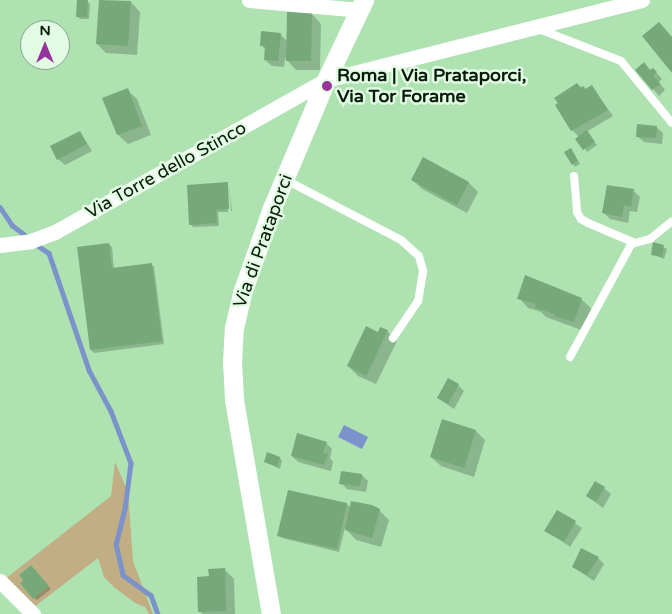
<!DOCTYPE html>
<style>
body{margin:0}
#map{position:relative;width:672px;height:614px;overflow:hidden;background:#aee3b1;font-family:"Varela Round",sans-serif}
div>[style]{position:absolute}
.green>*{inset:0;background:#c1ae84}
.water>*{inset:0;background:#7b93ca}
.shadow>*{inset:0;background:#0003}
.stream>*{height:4.5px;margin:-2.25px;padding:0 2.25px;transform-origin:2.25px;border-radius:2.25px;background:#7b93ca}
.building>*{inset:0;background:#76a879}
.service>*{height:8px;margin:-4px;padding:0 4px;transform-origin:4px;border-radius:4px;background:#fff}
.minor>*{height:15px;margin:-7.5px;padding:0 7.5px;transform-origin:7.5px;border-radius:7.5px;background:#fff}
.tertiary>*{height:19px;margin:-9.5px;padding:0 9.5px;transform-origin:9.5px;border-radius:9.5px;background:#fff}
.dots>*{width:14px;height:14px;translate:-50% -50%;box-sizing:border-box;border:2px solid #e2fce3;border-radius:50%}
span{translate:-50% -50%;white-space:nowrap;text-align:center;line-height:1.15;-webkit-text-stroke:5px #e2fce3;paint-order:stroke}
.poi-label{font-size:18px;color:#061a08;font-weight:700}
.left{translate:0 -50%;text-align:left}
.street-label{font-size:18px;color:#061a08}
.north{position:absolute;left:20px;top:20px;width:50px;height:50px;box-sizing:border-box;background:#e2fce3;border:1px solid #8aa28b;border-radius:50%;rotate:0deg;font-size:14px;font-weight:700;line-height:20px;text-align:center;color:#061a08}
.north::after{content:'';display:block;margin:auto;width:18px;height:22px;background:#95339a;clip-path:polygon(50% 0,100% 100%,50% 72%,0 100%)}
</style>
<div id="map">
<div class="green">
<i style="clip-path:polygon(evenodd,115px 462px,128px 492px,133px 561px,153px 614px,149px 614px,145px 607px,135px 603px,115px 588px,104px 577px,98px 558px,34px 607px,5px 579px,111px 496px,115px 462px,31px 565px,49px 586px,33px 598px,20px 583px,23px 580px,19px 575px,31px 565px)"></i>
</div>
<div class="water">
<i style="clip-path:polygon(344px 425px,368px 437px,362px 449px,338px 437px)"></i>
</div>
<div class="shadow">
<i style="clip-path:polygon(87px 1px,90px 4px,89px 19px,80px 19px,77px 16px)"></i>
<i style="clip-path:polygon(131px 2px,140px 12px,137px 55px,106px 53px,97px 44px)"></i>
<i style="clip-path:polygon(312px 14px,321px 24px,320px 70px,296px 70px,285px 58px,284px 67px,272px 66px,265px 60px,266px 50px,261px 45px,280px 34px,287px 41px)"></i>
<i style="clip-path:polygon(653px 69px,662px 79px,659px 82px,665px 90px,659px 96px,653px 89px,651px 71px)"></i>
<i style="clip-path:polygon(577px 84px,586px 90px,591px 86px,613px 116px,586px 132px,597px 145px,587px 152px,579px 137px,572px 130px)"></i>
<i style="clip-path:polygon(127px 90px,137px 99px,151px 135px,128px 144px,118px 135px,104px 99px)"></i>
<i style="clip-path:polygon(656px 127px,663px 133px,662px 144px,644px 142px,637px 136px)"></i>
<i style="clip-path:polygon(80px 132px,92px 151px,65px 165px,58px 159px)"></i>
<i style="clip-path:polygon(573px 152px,580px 164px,575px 167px,573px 164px)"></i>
<i style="clip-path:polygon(424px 158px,469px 183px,478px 192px,467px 213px,422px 189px,412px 179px)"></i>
<i style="clip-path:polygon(228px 184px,228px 212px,218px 212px,219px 226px,193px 227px,191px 224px)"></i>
<i style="clip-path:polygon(229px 186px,232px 211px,231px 211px)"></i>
<i style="clip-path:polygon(634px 191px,640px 197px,637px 212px,630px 211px,628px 223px,610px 219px,604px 213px)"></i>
<i style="clip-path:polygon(109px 244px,112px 247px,114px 269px,152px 265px,154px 267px,164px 344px,94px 353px,91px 350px)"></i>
<i style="clip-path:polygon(654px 244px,667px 249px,664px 259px,652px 254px)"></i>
<i style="clip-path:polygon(519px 298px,581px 299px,591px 308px,584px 331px,546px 317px,541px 312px,528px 308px)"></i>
<i style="clip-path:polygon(387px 331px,397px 341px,376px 384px,358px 376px,348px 366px,378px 333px)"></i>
<i style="clip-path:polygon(458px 385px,464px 391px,454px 409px,438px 398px)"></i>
<i style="clip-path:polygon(442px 420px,476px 431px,485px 440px,474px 477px,441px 466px,431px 457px)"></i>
<i style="clip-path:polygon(326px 443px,332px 449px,330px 458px,333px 462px,331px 471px,298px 462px,292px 456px)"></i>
<i style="clip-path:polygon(280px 458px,282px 461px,280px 469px,265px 461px)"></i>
<i style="clip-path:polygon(362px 475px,368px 481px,366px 492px,347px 489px,341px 483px)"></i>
<i style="clip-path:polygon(604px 488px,611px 494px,603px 508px,587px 496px)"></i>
<i style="clip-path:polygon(347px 504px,351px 508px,379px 510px,389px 520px,381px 547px,356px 540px,345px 528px,339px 552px,282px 538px,279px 536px)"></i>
<i style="clip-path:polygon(557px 511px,582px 528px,570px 547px,546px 530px)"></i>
<i style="clip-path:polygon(598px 558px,604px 564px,594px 581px,573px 567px)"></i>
<i style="clip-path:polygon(34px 569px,51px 589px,37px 600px,34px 598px)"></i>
<i style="clip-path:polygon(224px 569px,234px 579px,235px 614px,202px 614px,200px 611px)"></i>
</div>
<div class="stream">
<i style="left:0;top:207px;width:22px;rotate:56deg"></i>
<i style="left:12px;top:225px;width:18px;rotate:38deg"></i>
<i style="left:37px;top:245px;width:14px;rotate:34deg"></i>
<i style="left:49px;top:253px;width:124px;rotate:71.1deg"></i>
<i style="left:89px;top:370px;width:47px;rotate:61.8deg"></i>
<i style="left:111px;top:411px;width:56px;rotate:69deg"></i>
<i style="left:131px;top:463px;width:46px;rotate:97.4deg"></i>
<i style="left:125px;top:509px;width:36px;rotate:104deg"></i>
<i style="left:116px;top:544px;width:32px;rotate:77deg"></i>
<i style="left:123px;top:575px;width:34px;rotate:36deg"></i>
<i style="left:151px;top:595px;width:20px;rotate:70deg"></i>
</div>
<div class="building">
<i style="clip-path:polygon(77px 0,88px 0,87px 17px,76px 17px)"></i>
<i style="clip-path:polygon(99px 0,131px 1px,128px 46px,96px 44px)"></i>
<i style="clip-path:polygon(287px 12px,312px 13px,311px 61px,286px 61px)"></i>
<i style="clip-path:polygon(659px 22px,672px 37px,672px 73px,642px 36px)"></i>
<i style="clip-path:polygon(261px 31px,281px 33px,278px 61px,264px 60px,265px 46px,260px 46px)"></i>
<i style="clip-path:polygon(644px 62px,650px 70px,653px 68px,657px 72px,653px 75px,660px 84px,652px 90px,635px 70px)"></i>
<i style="clip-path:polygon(577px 83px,580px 88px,584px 86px,585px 89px,592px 85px,608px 110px,571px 131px,555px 105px,558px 103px,554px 98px)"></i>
<i style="clip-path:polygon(128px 88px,142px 126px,117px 135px,102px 98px)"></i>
<i style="clip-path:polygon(637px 124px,657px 126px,656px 138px,636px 137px)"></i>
<i style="clip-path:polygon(587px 130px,595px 142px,583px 150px,575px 139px)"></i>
<i style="clip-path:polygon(80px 131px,87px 144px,57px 160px,50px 146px)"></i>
<i style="clip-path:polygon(571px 148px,578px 161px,572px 165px,564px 152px)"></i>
<i style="clip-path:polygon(423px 157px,469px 182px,457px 205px,411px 180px)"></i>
<i style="clip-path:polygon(228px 182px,229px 209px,216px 210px,217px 223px,189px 225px,187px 185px)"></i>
<i style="clip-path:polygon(607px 185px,634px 189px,631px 207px,624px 205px,622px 217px,602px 213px)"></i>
<i style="clip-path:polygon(653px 242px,664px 245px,662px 257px,651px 255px)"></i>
<i style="clip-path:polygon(109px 243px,112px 268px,152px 263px,162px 341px,90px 350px,77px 247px)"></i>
<i style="clip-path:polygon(525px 275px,582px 298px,574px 322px,554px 316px,555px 314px,535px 308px,536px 304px,517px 299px)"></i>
<i style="clip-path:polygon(366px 326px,378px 332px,380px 327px,388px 330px,366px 376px,347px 366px)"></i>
<i style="clip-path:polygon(448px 378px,459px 384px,448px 404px,437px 398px)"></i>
<i style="clip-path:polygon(442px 419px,476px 430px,464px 468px,430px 457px)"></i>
<i style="clip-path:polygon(297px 433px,327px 442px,323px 453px,328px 454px,324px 465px,291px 456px)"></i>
<i style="clip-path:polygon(267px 452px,280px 457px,277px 467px,264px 462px)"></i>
<i style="clip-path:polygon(341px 471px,362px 474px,360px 486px,339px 484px)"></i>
<i style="clip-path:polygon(595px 481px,605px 487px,596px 502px,586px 496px)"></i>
<i style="clip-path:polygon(288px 490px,347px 503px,337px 549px,277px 536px)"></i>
<i style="clip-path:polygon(351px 501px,372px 505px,380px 509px,372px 538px,345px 530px)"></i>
<i style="clip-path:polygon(557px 510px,576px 521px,564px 542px,544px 531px)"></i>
<i style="clip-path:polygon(581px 548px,599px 557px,587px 575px,572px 567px)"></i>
<i style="clip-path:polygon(31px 565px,49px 586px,33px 599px,20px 583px,23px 580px,19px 575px)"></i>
<i style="clip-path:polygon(225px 568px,226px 611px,198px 612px,197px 577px,209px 576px,208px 569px)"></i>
</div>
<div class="service">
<i style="left:539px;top:29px;width:88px;rotate:21.3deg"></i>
<i style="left:621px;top:61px;width:80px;rotate:50.6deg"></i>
<i style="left:574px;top:176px;width:36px;rotate:85deg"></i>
<i style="left:577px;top:212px;width:8px;rotate:60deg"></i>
<i style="left:581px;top:219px;width:8px;rotate:30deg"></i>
<i style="left:588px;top:223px;width:51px;rotate:23.1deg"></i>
<i style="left:635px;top:243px;width:16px;rotate:-15deg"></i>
<i style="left:650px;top:239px;width:28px;rotate:-39deg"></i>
<i style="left:284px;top:179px;width:132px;rotate:27.5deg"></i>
<i style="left:401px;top:240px;width:24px;rotate:42deg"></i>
<i style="left:419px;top:256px;width:16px;rotate:75deg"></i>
<i style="left:423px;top:271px;width:30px;rotate:99deg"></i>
<i style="left:418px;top:301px;width:45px;rotate:124deg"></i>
<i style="left:570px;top:357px;width:130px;rotate:-61.5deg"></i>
</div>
<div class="minor">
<i style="left:249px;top:0;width:111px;rotate:5.1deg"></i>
<i style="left:0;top:245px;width:31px;rotate:-7deg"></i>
<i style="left:31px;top:241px;width:26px;rotate:-21deg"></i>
<i style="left:55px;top:232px;width:311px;rotate:-29.3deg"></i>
<i style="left:326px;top:80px;width:326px;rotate:-14.2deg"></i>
<i style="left:0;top:581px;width:47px;rotate:45deg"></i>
</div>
<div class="tertiary">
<i style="left:271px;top:614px;width:218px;rotate:-99.8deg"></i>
<i style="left:234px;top:399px;width:36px;rotate:-93deg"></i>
<i style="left:232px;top:363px;width:35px;rotate:-87deg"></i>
<i style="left:234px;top:328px;width:36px;rotate:-77deg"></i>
<i style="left:242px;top:293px;width:90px;rotate:-70.6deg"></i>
<i style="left:272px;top:208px;width:139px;rotate:-67.1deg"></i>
<i style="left:326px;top:80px;width:89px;rotate:-64.6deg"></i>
</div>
<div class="dots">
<i style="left:327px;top:86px;background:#95339a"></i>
</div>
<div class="poi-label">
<span class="left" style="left:337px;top:86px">Roma | Via Prataporci,<br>Via Tor Forame</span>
</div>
<div class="street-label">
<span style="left:166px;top:170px;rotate:-29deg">Via Torre dello Stinco</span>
<span style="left:263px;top:241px;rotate:-70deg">Via di Prataporci</span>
</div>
<div class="north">N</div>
</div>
